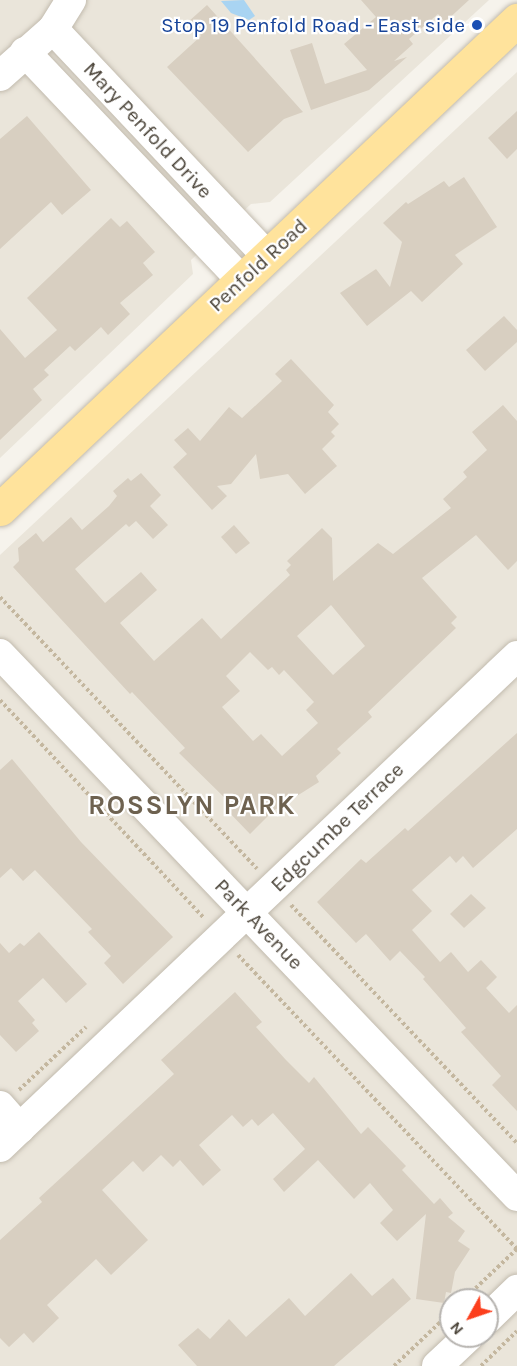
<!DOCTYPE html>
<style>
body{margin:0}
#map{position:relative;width:517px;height:1366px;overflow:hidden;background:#f6f3ec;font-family:Karla,sans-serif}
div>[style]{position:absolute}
.residential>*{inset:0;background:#eae5da}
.water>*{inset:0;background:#a9d4f2}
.building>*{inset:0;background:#d8cfc1}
.path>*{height:4px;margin-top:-2px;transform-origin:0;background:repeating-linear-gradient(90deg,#c4b79f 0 3px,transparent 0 6px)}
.roads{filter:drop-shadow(0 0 2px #c2bbae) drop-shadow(0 0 2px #c2bbae)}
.minor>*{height:30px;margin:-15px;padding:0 15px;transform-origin:15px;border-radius:15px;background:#fff}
.major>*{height:33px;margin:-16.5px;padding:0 16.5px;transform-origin:16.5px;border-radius:16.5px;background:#ffe39c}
.dots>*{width:16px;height:16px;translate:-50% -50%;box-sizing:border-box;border:3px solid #fff;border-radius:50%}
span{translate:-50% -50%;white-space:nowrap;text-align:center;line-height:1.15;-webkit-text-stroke:4.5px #fff;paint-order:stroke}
.transit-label{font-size:21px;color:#164399}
.right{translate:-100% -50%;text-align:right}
.street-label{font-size:21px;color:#4b4439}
.district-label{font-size:27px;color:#6e6250;font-weight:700;letter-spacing:1.5px}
.north{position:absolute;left:439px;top:1288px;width:60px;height:60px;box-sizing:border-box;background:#fff;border:2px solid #b7b4b0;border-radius:50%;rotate:230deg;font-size:16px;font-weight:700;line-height:24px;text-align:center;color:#4b4439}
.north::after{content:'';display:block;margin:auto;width:21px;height:27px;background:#fc3f1d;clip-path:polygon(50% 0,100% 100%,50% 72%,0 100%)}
</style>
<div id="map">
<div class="residential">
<i style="clip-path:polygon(0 0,489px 0,270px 202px,251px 204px,191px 260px,193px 274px,0 458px)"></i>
<i style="clip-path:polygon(evenodd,517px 72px,517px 1366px,0 1366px,0 555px,517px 72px,451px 1300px,487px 1300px,487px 1336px,451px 1336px,451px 1300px)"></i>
</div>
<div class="water">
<i style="clip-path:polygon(244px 0,255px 16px,249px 20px,231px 13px,221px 1px)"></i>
</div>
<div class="building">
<i style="clip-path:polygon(361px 0,469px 0,445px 22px,438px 14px,409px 39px,413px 44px,394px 61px,407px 57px,369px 90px,311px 110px,290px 50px,312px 43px,325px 84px,367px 70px,344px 44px,376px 17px)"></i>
<i style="clip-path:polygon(207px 5px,303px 112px,284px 119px,248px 152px,167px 67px,201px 36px,188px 22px)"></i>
<i style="clip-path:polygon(517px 111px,517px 149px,507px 159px,488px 138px)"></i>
<i style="clip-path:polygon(27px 116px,91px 190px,62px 215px,51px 202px,0 249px,0 139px)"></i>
<i style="clip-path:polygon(464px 177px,497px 227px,455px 255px,463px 264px,422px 302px,411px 291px,367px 326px,340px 293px,376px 269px,390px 287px,402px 242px,383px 223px,406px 202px,408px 204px,444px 181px,449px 187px)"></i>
<i style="clip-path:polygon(111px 218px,120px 227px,127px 221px,155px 252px,143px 263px,153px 275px,120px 303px,130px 314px,108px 335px,101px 327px,75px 351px,70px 346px,44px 370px,49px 375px,33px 389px,42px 400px,0 440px,0 329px,25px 358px,57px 330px,27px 298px)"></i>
<i style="clip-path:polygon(504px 316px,517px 330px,517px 342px,485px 371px,466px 350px)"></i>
<i style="clip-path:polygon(291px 359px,334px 405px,328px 412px,339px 424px,331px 432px,335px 436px,322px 449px,337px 466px,305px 494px,288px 474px,260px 479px,256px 454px,231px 484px,217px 486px,227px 496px,212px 510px,173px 467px,187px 454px,174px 440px,188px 428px,200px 441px,229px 407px,242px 418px,282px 381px,275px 374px)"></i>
<i style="clip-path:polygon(evenodd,503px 405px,517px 421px,517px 561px,508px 570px,476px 535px,422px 578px,457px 617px,451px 623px,456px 628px,368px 712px,372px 717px,337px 749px,341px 753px,316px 776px,319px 782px,273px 811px,250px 834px,225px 808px,230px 803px,179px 753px,185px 748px,132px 692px,130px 694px,13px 567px,19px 561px,18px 548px,36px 533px,43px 542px,71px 517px,82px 530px,109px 506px,117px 496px,113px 491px,128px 478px,131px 481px,141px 473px,161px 495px,150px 506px,168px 525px,153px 539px,136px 521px,129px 527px,126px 524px,75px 569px,105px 603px,141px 572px,157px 590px,120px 623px,154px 661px,202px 618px,221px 639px,290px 575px,286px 570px,291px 565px,287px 561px,322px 528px,332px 538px,333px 581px,378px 543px,393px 554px,451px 508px,443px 499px,467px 477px,463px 472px,487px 450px,472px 432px,503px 405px,331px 605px,365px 646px,333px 675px,297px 636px,331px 605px,503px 405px,250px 652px,268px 670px,272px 667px,279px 675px,284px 670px,314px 702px,306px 710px,318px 723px,282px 756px,261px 734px,253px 741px,222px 707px,240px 691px,226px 676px,250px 652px)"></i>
<i style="clip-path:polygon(234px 525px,250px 543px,236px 554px,221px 537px)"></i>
<i style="clip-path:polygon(517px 733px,517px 829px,473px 868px,463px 856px,456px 863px,450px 856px,412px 890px,432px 911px,412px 930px,440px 962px,451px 952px,468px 972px,481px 960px,497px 977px,486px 988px,509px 1013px,517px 1005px,517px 1111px,492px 1085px,501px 1076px,461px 1032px,466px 1028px,423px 979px,425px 977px,400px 951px,390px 961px,366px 934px,356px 943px,317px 902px,361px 859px,366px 863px,405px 828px,408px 831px)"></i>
<i style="clip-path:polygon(12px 759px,81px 842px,173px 937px,123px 984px,104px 963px,111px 956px,88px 932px,92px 929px,35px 870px,23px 881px,11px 868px,0 878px,0 770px)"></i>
<i style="clip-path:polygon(471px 894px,486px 908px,464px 928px,450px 914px)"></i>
<i style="clip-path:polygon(39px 932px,87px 984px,66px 1003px,43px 978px,18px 1001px,35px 1020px,32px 1023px,39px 1031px,16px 1052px,0 1035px,0 943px,9px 953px,20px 943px,24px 946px)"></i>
<i style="clip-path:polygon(235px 992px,262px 1022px,256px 1027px,286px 1060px,309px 1083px,314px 1077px,361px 1134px,368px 1127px,406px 1166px,402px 1170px,434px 1204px,440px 1198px,453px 1213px,448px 1217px,465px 1231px,458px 1241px,470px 1249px,455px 1272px,451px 1293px,446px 1292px,444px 1303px,416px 1299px,426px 1214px,397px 1241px,380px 1223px,393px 1210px,370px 1183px,354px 1199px,318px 1160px,284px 1192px,273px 1179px,305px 1149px,273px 1113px,258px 1126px,252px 1119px,243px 1127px,232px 1115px,199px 1145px,221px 1170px,203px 1186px,180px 1160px,173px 1167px,161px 1155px,143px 1172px,133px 1161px,102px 1190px,148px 1240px,111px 1275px,96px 1259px,47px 1305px,59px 1318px,33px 1343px,24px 1333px,9px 1347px,0 1338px,0 1240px,42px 1202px,39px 1198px,174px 1074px,161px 1060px)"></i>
<i style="clip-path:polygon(351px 1273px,372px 1296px,393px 1278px,411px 1299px,334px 1366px,197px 1366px,178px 1345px,198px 1328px,210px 1339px,229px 1319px,246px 1337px,289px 1298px,305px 1316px)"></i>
</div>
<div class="path">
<i style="left:0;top:597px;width:374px;rotate:46.6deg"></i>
<i style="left:0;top:700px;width:299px;rotate:46.9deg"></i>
<i style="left:291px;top:905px;width:328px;rotate:46.5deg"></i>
<i style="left:238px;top:955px;width:405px;rotate:46.5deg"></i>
<i style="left:517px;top:1249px;width:74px;rotate:136.6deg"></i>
<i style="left:19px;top:1090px;width:92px;rotate:-43.2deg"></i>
<i style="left:394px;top:1366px;width:79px;rotate:-43.5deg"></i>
<i style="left:481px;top:1366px;width:50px;rotate:-44.2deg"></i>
</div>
<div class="roads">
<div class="minor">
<i style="left:53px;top:29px;width:312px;rotate:46.7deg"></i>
<i style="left:25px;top:52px;width:314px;rotate:46.5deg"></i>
<i style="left:0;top:76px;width:71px;rotate:-41.6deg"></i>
<i style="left:53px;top:29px;width:34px;rotate:-58deg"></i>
<i style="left:0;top:654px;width:749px;rotate:46.35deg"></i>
<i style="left:0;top:1106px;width:30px;rotate:49deg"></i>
<i style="left:0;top:1147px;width:713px;rotate:-43.52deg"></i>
<i style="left:487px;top:1319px;width:42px;rotate:-44deg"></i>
<i style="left:437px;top:1366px;width:44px;rotate:-43.2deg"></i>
</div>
<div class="major">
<i style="left:0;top:509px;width:712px;rotate:-43.41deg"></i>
</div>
</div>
<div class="dots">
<i style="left:477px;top:25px;background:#1a4fb4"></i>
</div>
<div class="transit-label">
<span class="right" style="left:465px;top:25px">Stop 19 Penfold Road - East side</span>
</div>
<div class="street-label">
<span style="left:148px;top:130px;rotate:47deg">Mary Penfold Drive</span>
<span style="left:258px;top:265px;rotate:-43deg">Penfold Road</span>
<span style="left:337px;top:827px;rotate:-44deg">Edgcumbe Terrace</span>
<span style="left:259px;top:924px;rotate:46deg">Park Avenue</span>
</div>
<div class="district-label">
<span style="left:192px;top:806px">ROSSLYN PARK</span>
</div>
<div class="north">N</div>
</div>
